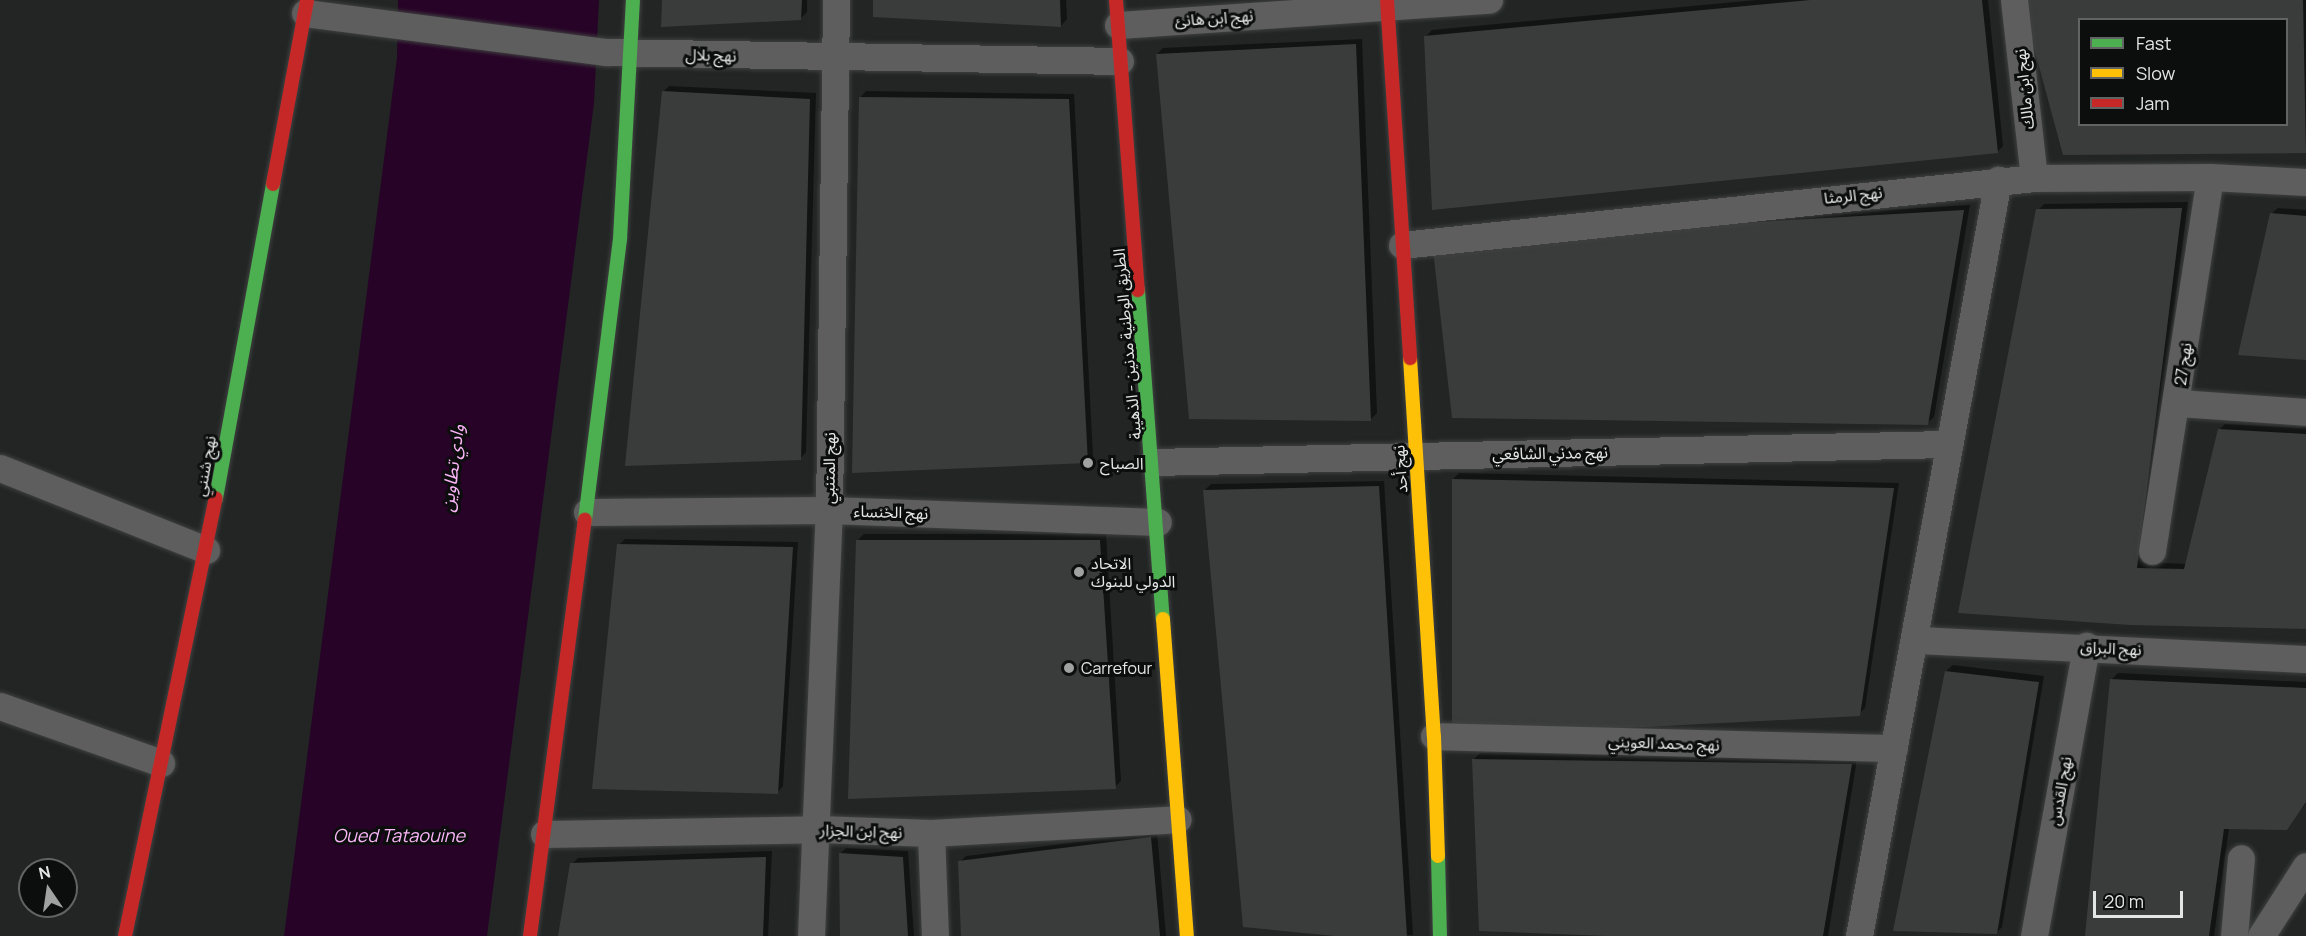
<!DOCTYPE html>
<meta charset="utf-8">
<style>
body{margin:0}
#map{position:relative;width:2306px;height:936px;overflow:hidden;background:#222524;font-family:Manrope,"Noto Sans Arabic",sans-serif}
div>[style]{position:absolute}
.water>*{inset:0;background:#270327}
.shadow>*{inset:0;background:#0007}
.building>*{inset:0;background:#3a3c3b}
.roads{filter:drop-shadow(0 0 2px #3f4140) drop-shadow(0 0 2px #3f4140)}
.street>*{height:27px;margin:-13.5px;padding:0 13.5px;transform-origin:13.5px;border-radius:13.5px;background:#5d5e5d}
.fast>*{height:14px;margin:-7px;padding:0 7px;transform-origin:7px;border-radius:7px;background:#4caf50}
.slow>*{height:14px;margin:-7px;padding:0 7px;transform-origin:7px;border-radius:7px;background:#ffc107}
.jam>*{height:14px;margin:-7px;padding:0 7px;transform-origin:7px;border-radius:7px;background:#c62828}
.dots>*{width:16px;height:16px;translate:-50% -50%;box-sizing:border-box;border:3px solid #0c0e0d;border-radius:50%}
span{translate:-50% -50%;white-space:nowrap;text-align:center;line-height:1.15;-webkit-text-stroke:6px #0c0e0d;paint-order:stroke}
.street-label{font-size:16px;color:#e2e6e4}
.poi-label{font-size:16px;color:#e2e6e4}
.left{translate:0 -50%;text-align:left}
.water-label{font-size:18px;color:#fbb5f8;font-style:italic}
.legend{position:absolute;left:2078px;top:18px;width:210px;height:108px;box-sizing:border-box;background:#0c0e0d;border:2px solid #626463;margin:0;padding:8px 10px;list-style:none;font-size:18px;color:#e2e6e4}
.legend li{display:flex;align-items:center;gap:12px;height:30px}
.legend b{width:30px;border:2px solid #626463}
.north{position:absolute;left:18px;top:858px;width:60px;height:60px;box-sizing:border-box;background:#0c0e0d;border:2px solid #626463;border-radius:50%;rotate:347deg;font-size:16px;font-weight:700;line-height:24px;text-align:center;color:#e2e6e4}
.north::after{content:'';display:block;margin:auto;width:21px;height:27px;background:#9fa2a1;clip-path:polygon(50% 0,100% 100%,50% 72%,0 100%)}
.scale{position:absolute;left:2093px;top:891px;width:90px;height:27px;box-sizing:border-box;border:3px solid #e2e6e4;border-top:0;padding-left:8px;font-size:18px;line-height:21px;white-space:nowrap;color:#e2e6e4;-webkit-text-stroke:4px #0c0e0d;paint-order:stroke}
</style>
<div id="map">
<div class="water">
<i style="clip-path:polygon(398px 0,599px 0,594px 103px,487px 936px,284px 936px,397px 58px)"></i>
</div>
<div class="shadow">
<i style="clip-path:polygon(664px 0,807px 0,807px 12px,801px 18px)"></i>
<i style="clip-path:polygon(875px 0,1066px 0,1067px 19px,1061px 26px)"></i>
<i style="clip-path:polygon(1757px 0,1988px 0,2003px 146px,1997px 152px,1426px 36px,1432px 30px)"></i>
<i style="clip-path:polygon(evenodd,2022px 0,2306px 0,2306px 151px,2065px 153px,2022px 0,2080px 20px,2286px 20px,2286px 124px,2080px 124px,2080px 20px)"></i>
<i style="clip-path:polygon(1362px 39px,1377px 413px,1370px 420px,1157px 54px,1163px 48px)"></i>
<i style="clip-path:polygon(669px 86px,816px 93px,806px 452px,800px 459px,663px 92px)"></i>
<i style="clip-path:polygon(866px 91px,1074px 94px,1093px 456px,1087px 462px,860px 98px)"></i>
<i style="clip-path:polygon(2188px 202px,2142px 562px,2187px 564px,2219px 430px,2225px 424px,2306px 428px,2306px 627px,2130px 624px,2038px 210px,2044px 204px)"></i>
<i style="clip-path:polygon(1970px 205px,1934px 417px,1927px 423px,1440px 236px)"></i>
<i style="clip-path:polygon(2278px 208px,2306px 210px,2306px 359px,2271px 214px)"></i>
<i style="clip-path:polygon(1459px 473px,1899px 483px,1865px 708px,1859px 714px,1453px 479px)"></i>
<i style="clip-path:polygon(1384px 481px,1413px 935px,1350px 936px,1205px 490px,1211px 484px)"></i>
<i style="clip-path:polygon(864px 534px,1106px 534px,1121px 781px,1115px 787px,858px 540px)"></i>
<i style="clip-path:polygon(625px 539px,798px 542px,783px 786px,777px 793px,619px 545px)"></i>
<i style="clip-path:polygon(1953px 665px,2044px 676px,2002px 927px,1996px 933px,1946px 671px)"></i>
<i style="clip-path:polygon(2118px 673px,2306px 682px,2306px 803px,2286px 828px,2229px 828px,2214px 936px,2086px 936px,2111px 680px)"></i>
<i style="clip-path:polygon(1480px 753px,1857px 759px,1828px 936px,1646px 936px,1474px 759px)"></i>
<i style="clip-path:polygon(1157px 832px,1166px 936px,963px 936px,960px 862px,966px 856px)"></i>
<i style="clip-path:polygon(846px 848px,908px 851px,914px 936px,842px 936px,840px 854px)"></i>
<i style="clip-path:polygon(772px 851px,768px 936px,559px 936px,572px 864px,578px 858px)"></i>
</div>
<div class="building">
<i style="clip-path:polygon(662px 0,802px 0,801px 20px,661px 27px)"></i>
<i style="clip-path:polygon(873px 0,1060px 0,1061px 27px,873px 17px)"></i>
<i style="clip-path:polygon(1810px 0,1982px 0,1998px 153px,1432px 210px,1424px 36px)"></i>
<i style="clip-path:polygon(evenodd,2021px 0,2303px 0,2306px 153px,2063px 155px,2021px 0,2080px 20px,2286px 20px,2286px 124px,2080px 124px,2080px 20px)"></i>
<i style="clip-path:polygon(1356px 44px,1371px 421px,1189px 419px,1156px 54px)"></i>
<i style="clip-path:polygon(662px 91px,810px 99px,801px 460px,625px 466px)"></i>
<i style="clip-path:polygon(859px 97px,1069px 99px,1088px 463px,852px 473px)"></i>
<i style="clip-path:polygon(2182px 208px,2137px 568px,2184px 569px,2218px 429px,2306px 434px,2306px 629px,2130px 625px,1958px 613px,2036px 209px)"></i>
<i style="clip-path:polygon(1964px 210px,1928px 425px,1452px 418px,1432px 241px)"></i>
<i style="clip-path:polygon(2270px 213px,2306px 216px,2306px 360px,2238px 355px)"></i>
<i style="clip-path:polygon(1452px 479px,1894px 488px,1860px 716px,1452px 737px)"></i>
<i style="clip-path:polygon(1379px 486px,1407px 936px,1335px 936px,1243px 927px,1203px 490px)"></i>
<i style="clip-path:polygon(856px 540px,1100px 540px,1116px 789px,848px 799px)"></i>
<i style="clip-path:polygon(617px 544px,793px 547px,778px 794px,592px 789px)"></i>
<i style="clip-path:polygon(1945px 671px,2039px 682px,1997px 934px,1893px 931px)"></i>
<i style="clip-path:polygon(2110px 679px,2306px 688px,2306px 802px,2287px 830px,2224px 829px,2209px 936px,2085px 936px)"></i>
<i style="clip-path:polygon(1472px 759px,1852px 764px,1823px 936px,1607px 936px,1479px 931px)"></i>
<i style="clip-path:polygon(1151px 837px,1160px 936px,961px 936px,958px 861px)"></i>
<i style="clip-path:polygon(839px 853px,903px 857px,908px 936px,840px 936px)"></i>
<i style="clip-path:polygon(766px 857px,763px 936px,558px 936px,570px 863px)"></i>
</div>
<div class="roads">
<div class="street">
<i style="left:2014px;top:0;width:179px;rotate:83.6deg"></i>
<i style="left:305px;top:13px;width:304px;rotate:7.4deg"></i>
<i style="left:606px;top:52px;width:514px;rotate:1deg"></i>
<i style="left:1118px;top:25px;width:372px;rotate:-3.9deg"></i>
<i style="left:1402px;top:245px;width:636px;rotate:-6.05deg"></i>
<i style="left:2034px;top:178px;width:176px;rotate:-0.3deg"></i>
<i style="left:2210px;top:177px;width:96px;rotate:3deg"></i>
<i style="left:2178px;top:403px;width:128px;rotate:4deg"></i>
<i style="left:1153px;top:462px;width:794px;rotate:-1.3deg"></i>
<i style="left:0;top:468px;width:222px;rotate:21.7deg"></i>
<i style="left:587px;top:512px;width:242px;rotate:-0.5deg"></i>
<i style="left:829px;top:510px;width:329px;rotate:2.1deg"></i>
<i style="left:2152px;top:551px;width:378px;rotate:-81.2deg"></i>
<i style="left:1916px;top:640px;width:390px;rotate:2.8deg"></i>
<i style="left:0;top:706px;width:171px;rotate:19.5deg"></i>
<i style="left:1434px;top:736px;width:460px;rotate:1.5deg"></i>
<i style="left:931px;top:833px;width:103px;rotate:87.8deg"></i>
<i style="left:544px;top:834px;width:275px;rotate:-1deg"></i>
<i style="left:819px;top:829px;width:112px;rotate:2deg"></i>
<i style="left:931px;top:833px;width:247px;rotate:-3.2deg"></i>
<i style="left:811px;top:936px;width:426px;rotate:-87.6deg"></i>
<i style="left:829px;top:510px;width:510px;rotate:-89.21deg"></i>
<i style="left:1859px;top:936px;width:769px;rotate:-79.58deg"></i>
<i style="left:2034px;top:936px;width:295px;rotate:-79.8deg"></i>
<i style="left:2234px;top:936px;width:78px;rotate:-84.9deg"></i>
<i style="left:2261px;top:936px;width:83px;rotate:-57.3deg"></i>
</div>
<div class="fast">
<i style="left:1138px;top:290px;width:330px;rotate:85.7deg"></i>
<i style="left:216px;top:498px;width:319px;rotate:-79.7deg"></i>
<i style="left:585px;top:520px;width:283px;rotate:-82.9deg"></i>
<i style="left:620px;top:239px;width:239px;rotate:-86.9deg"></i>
<i style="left:1438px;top:856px;width:80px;rotate:88.6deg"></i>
</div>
<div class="slow">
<i style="left:1410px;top:358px;width:379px;rotate:86.4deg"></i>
<i style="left:1434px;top:736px;width:120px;rotate:88.1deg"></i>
<i style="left:1163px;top:619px;width:318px;rotate:85.7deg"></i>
</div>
<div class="jam">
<i style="left:1116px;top:0;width:291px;rotate:85.7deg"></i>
<i style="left:1387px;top:0;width:359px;rotate:86.3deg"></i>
<i style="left:273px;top:184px;width:187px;rotate:-79.5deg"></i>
<i style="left:125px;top:936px;width:447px;rotate:-78.3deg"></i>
<i style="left:530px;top:936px;width:420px;rotate:-82.5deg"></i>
</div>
</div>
<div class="dots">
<i style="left:1088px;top:463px;background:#9fa2a1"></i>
<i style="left:1079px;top:572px;background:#9fa2a1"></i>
<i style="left:1069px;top:668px;background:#9fa2a1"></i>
</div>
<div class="street-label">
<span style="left:1214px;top:18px;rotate:-4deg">نهج ابن هانئ</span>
<span style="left:711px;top:55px;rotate:2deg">نهج بلال</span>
<span style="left:2024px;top:89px;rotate:-96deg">نهج ابن مالك</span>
<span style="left:1853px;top:195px;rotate:-6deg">نهج الرمثا</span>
<span style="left:1127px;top:344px;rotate:-95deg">الطريق الوطنية مدنين - الذهيبة</span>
<span style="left:2183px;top:364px;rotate:-82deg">نهج 27</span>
<span style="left:1550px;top:453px;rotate:-1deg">نهج مدني الشافعي</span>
<span style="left:205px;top:466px;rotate:-80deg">نهج شنني</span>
<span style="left:829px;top:468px;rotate:-89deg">نهج المتنبي</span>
<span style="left:1400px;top:469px;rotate:-94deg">نهج أحد</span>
<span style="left:891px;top:512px;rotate:2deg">نهج الخنساء</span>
<span style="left:2111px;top:648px;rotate:3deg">نهج البراق</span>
<span style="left:1664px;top:743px;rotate:2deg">نهج محمد العويني</span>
<span style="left:2060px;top:791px;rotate:-80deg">نهج القدس</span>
<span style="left:861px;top:831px;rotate:2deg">نهج ابن الجزار</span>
</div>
<div class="poi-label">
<span class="left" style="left:1100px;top:463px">الصباح</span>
<span class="left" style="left:1091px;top:572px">الاتحاد<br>الدولي للبنوك</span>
<span class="left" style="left:1081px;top:668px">Carrefour</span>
</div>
<div class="water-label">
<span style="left:452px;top:468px;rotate:-83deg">وادي تطاوين</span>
<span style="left:399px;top:835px">Oued Tataouine</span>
</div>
<ul class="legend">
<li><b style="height:8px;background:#4caf50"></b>Fast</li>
<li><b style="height:8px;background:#ffc107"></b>Slow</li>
<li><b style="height:8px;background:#c62828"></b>Jam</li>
</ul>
<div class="north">N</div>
<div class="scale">20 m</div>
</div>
